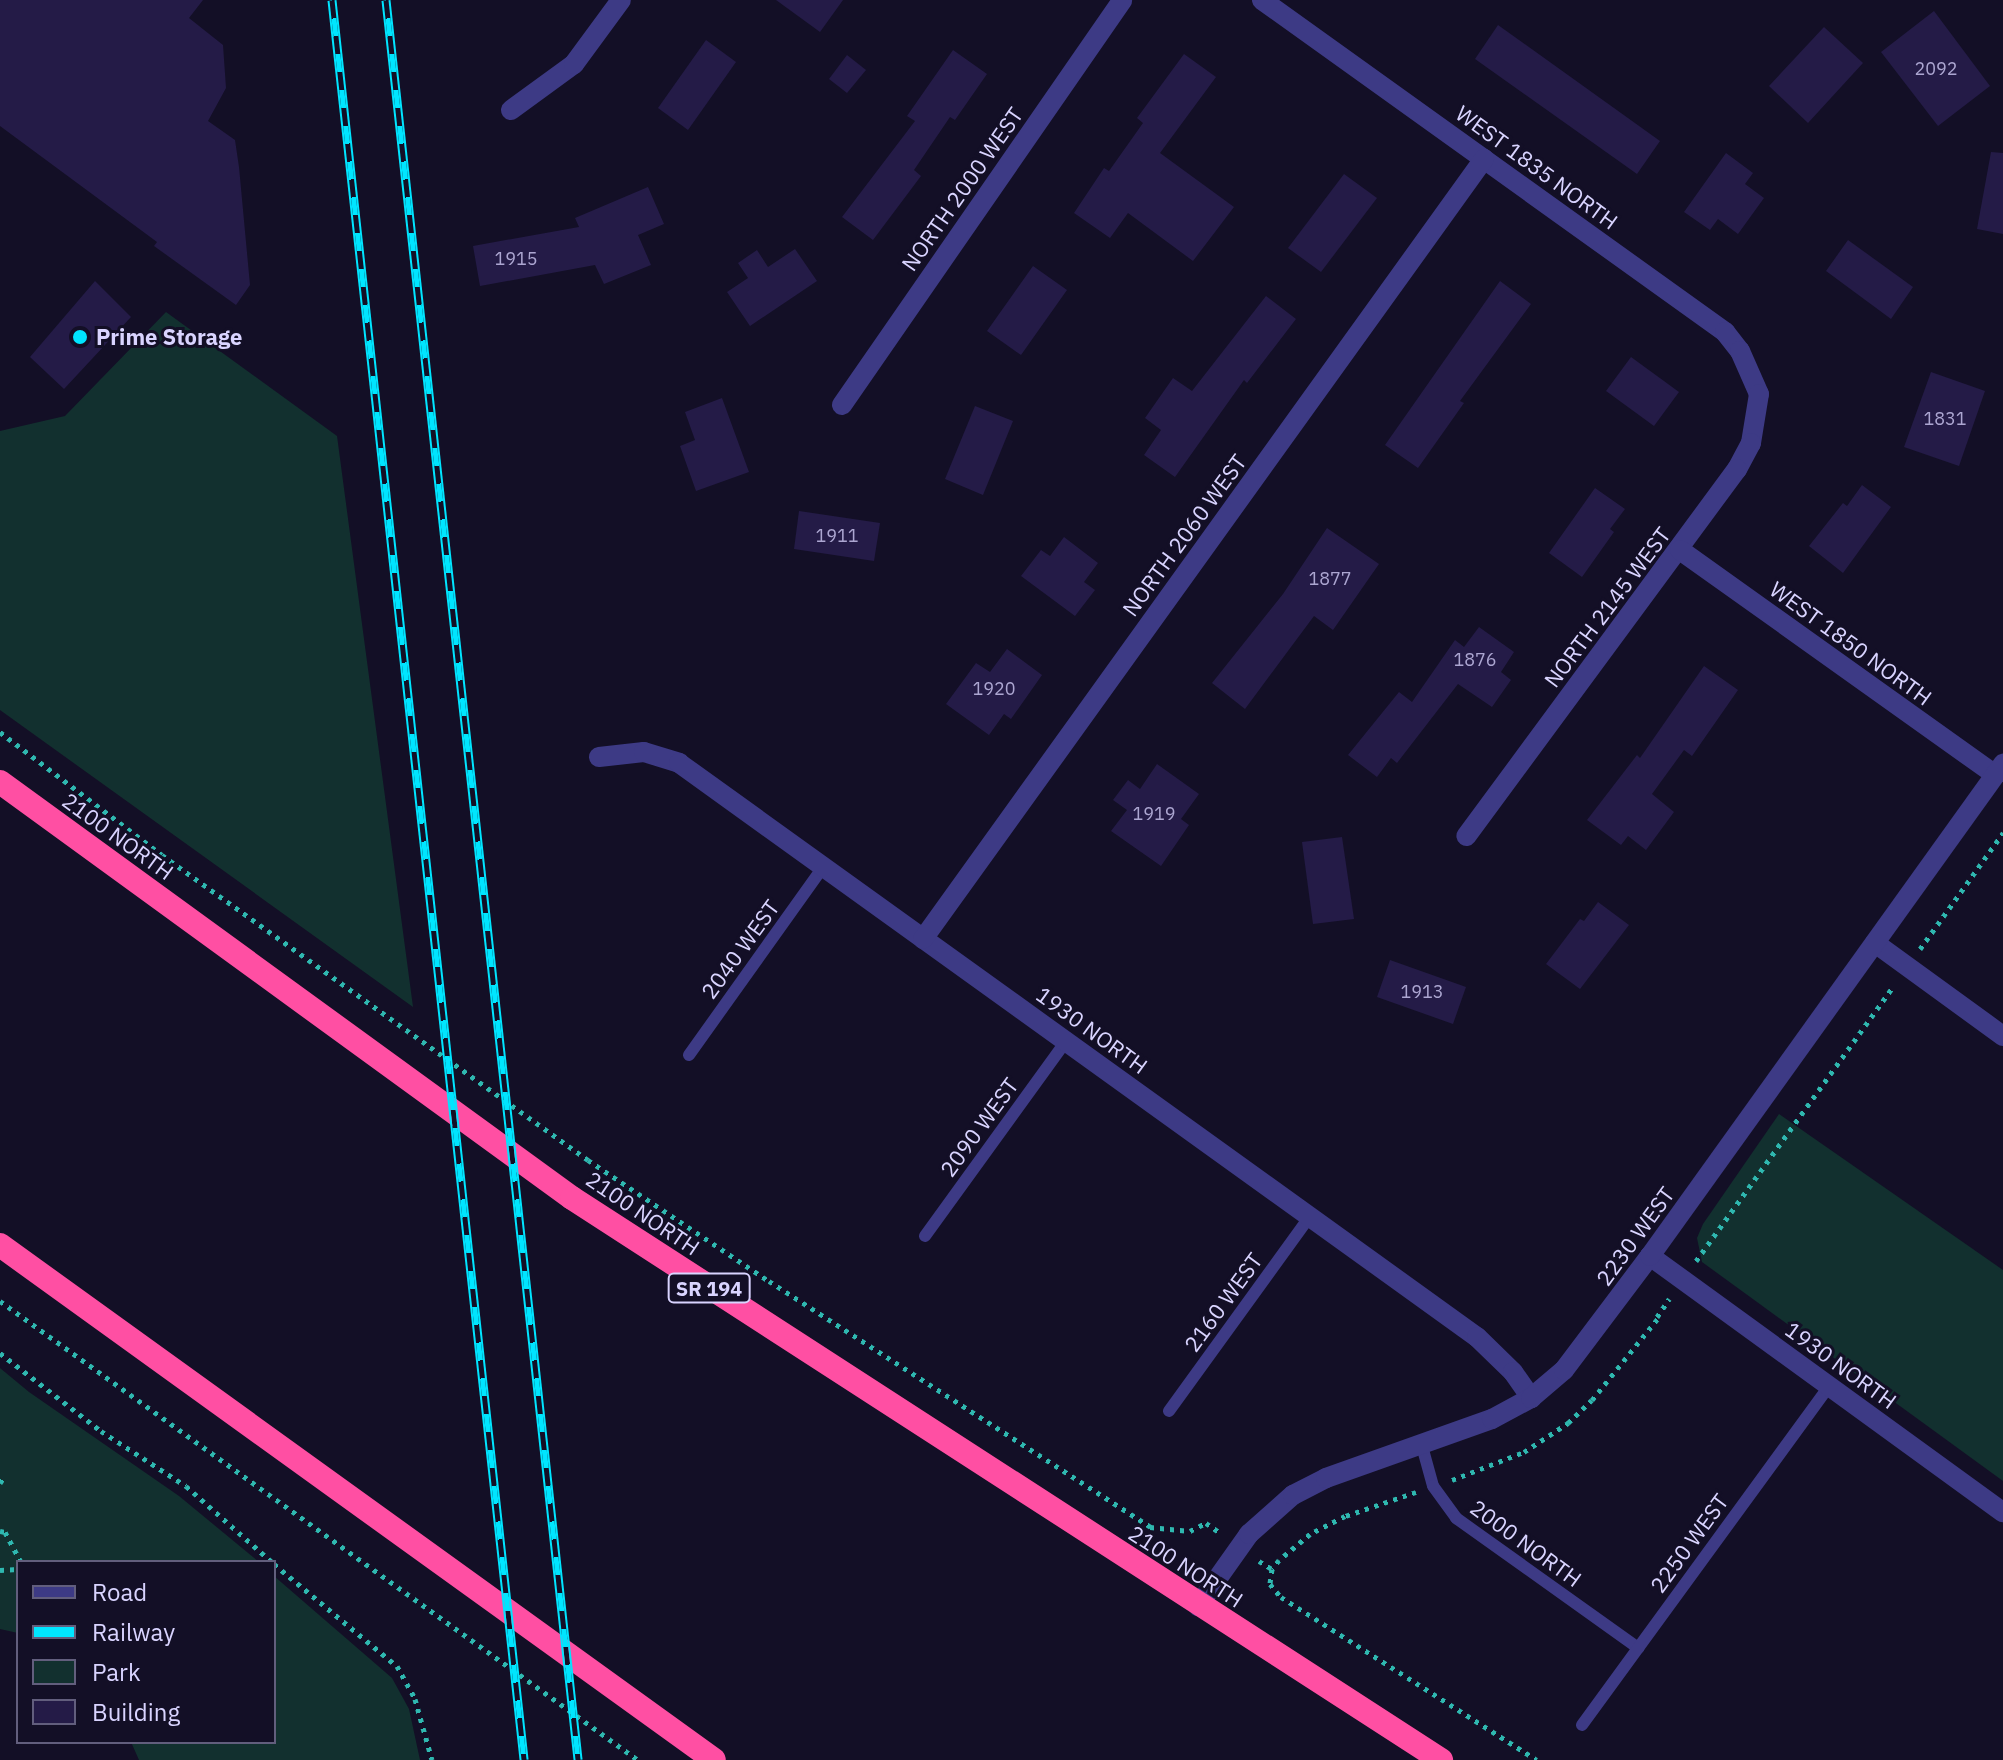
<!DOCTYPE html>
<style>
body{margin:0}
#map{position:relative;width:2003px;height:1760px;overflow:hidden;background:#130f26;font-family:"IBM Plex Sans",sans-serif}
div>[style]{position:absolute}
.green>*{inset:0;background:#12302f}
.building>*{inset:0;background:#241b47}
.path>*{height:5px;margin-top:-2.5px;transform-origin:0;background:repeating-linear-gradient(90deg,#2fb8b0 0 4px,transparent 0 10px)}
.lane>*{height:12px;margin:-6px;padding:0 6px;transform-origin:6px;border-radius:6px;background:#3d3a85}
.street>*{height:20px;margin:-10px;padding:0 10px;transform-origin:10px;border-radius:10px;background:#3d3a85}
.highway>*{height:24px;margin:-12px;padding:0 12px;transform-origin:12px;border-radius:12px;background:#ff4fa3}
.rail>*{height:9px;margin-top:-4.5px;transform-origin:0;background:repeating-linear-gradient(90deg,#130f26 0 18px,#00e5ff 0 36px);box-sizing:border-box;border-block:2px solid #00e5ff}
.dots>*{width:22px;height:22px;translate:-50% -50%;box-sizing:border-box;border:4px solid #130f26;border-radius:50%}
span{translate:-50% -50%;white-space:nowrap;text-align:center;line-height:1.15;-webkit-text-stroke:6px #130f26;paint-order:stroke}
.number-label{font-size:18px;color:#aca6d1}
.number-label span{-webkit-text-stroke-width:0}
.shield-label span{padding:2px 6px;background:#130f26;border:2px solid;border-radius:6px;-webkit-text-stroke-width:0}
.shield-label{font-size:20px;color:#d9d4ff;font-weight:700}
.street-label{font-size:22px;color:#d9d4ff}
.poi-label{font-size:22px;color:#d9d4ff;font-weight:700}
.left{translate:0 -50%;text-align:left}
.legend{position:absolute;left:16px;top:1560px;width:260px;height:184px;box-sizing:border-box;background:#130f26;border:2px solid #625e7d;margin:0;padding:10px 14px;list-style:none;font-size:24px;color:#d9d4ff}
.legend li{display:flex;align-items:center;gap:16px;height:40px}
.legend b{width:40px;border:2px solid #625e7d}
</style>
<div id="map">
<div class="green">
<i style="clip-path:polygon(166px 312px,337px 436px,413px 1007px,0 710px,0 431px,65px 416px)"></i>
<i style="clip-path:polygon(1779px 1114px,2003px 1270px,2003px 1481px,1702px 1262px,1697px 1238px,1703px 1224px)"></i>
<i style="clip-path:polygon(0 1368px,29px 1392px,179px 1496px,259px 1562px,18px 1562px,18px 1633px,0 1629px)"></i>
<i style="clip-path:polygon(274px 1576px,392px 1678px,409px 1709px,420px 1760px,139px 1760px,131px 1742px,274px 1742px)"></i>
</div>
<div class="building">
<i style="clip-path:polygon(0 0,203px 0,189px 18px,223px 45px,226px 88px,208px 121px,235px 140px,239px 167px,250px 285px,236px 305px,154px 246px,157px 242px,0 126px)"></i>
<i style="clip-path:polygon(776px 0,843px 0,820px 32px)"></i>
<i style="clip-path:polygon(1934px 11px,1990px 86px,1938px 126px,1881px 52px)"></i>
<i style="clip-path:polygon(1498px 25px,1660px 141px,1637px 174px,1475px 59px)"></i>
<i style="clip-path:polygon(1824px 27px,1863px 63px,1808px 123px,1769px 86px)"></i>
<i style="clip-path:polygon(706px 40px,736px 62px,688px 130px,658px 108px)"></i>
<i style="clip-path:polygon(953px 50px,987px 74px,955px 120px,950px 117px,914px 170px,921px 176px,873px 240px,842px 217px,915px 121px,907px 116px)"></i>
<i style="clip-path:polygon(1184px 54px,1216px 77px,1160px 153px,1234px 207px,1193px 261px,1128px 213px,1110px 238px,1074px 213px,1104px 168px,1109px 171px,1143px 123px,1137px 118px)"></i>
<i style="clip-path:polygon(847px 55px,866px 70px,847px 93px,829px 79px)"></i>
<i style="clip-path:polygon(1991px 152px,2003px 153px,2003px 234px,1977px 229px)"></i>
<i style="clip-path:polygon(1726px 153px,1753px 173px,1745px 184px,1764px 198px,1738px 234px,1718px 219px,1710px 230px,1684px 212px)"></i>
<i style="clip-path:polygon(1344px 174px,1377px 198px,1321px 272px,1288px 248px)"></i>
<i style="clip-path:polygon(648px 187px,664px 224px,638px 235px,651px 265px,604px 284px,595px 265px,480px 286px,473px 246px,579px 227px,575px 218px)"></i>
<i style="clip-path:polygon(1848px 240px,1913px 287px,1891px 319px,1826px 271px)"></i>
<i style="clip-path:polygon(795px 249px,817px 281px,750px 326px,727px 292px,748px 278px,738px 263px,757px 250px,768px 267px)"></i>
<i style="clip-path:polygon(1033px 266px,1067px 290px,1021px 355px,987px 331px)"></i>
<i style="clip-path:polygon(95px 281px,131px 317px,64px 389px,30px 357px)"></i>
<i style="clip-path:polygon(1500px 281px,1531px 304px,1460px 401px,1464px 403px,1418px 468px,1385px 445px)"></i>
<i style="clip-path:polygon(1266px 296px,1296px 319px,1247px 383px,1244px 380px,1175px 477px,1144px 455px,1161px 430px,1145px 418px,1173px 378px,1192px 391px)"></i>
<i style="clip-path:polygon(1631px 357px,1679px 392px,1654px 426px,1606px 391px)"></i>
<i style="clip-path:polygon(1931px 372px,1985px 391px,1959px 466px,1904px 447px)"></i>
<i style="clip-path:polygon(722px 398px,749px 472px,696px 491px,680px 446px,695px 440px,685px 412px)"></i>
<i style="clip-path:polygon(975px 406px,1013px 421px,983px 495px,945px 479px)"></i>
<i style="clip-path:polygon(1862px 485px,1891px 507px,1843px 573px,1809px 546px,1843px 503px,1847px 506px)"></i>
<i style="clip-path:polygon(1595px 488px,1625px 509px,1610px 529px,1614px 532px,1582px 577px,1549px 553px)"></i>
<i style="clip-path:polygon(799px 511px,880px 523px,874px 561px,794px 549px)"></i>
<i style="clip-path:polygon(1327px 528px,1379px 564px,1333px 630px,1314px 616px,1245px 709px,1212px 683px,1283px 594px)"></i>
<i style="clip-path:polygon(1064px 537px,1098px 563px,1084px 582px,1095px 590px,1075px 616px,1021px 576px,1041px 550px,1050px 556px)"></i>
<i style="clip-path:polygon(1479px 627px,1514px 652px,1501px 672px,1511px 680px,1492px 707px,1458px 684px,1397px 763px,1391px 758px,1377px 777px,1348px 755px,1399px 692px,1412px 702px,1455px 640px,1464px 647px)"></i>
<i style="clip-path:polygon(1007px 649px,1042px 675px,1011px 719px,1004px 714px,989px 735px,946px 704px,976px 663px,990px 672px)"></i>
<i style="clip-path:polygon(1704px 666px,1738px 690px,1692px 756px,1684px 750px,1652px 794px,1674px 812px,1646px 850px,1628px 836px,1621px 845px,1587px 820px,1637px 755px,1640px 758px)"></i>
<i style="clip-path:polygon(1157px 764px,1199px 794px,1181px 819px,1189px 825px,1161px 866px,1111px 831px,1127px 810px,1113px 800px,1128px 780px,1140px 789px)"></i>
<i style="clip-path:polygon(1342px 837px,1354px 919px,1313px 924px,1302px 842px)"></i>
<i style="clip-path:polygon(1598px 902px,1629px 925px,1580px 989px,1546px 964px,1580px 919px,1584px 921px)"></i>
<i style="clip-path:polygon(1390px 960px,1466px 987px,1453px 1024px,1377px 997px)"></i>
</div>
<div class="path">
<i style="left:0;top:732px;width:203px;rotate:37.2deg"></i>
<i style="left:162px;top:855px;width:524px;rotate:35.6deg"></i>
<i style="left:588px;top:1160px;width:218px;rotate:33.8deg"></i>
<i style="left:769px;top:1281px;width:454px;rotate:32.8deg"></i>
<i style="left:1150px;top:1527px;width:40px;rotate:5.7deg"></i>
<i style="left:1190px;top:1531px;width:18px;rotate:-27deg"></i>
<i style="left:1206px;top:1523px;width:19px;rotate:35deg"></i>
<i style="left:1920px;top:949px;width:143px;rotate:-54.4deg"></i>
<i style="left:1696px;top:1261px;width:337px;rotate:-54.3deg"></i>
<i style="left:0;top:1301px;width:786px;rotate:35.73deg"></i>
<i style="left:1657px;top:1317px;width:22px;rotate:-56deg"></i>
<i style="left:0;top:1353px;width:128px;rotate:37.7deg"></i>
<i style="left:101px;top:1431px;width:101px;rotate:32.9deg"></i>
<i style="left:186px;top:1486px;width:115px;rotate:41.5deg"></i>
<i style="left:1452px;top:1480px;width:77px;rotate:-21.3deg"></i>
<i style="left:1524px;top:1452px;width:53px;rotate:-33.4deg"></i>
<i style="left:1568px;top:1423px;width:33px;rotate:-44deg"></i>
<i style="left:1592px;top:1400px;width:107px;rotate:-51.1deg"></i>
<i style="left:0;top:1483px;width:7px;rotate:-56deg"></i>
<i style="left:1416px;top:1492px;width:75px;rotate:161.3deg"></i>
<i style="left:1345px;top:1516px;width:39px;rotate:153deg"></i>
<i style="left:1310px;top:1534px;width:40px;rotate:140deg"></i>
<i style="left:1279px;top:1560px;width:11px;rotate:128deg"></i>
<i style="left:1272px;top:1569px;width:15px;rotate:98deg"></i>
<i style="left:1270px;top:1584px;width:17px;rotate:50deg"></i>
<i style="left:1281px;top:1597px;width:303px;rotate:32.5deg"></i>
<i style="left:0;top:1531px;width:5px;rotate:11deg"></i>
<i style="left:5px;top:1532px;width:34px;rotate:62deg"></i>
<i style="left:1259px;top:1561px;width:15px;rotate:32deg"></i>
<i style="left:274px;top:1564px;width:160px;rotate:39.7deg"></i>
<i style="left:397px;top:1666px;width:38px;rotate:61deg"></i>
<i style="left:415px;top:1699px;width:63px;rotate:74.4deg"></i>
<i style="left:0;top:1570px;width:18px;rotate:-3deg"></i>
</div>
<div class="lane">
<i style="left:689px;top:1055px;width:231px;rotate:-54.5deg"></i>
<i style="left:925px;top:1236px;width:241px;rotate:-54.1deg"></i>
<i style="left:1169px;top:1411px;width:241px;rotate:-54.1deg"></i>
<i style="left:1422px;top:1446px;width:41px;rotate:74.6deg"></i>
<i style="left:1433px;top:1486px;width:39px;rotate:54deg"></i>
<i style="left:1456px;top:1518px;width:224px;rotate:35.5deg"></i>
<i style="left:1582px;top:1725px;width:419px;rotate:-53.9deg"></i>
</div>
<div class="street">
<i style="left:1262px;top:0;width:570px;rotate:35.64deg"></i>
<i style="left:1725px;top:332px;width:24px;rotate:52deg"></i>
<i style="left:1740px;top:351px;width:47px;rotate:66.2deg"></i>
<i style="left:1759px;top:394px;width:50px;rotate:99.3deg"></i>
<i style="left:1751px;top:443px;width:30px;rotate:118deg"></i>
<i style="left:1737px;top:469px;width:456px;rotate:126.4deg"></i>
<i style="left:511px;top:110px;width:78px;rotate:-36.1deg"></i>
<i style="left:574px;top:64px;width:79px;rotate:-53.7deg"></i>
<i style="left:842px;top:405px;width:492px;rotate:-55.3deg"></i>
<i style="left:1680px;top:550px;width:387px;rotate:35.5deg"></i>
<i style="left:599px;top:757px;width:45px;rotate:-6.3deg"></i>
<i style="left:644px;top:752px;width:37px;rotate:17deg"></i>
<i style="left:679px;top:763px;width:983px;rotate:35.73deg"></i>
<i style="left:1477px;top:1337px;width:50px;rotate:44.2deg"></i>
<i style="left:1513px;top:1372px;width:32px;rotate:55deg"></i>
<i style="left:923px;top:939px;width:961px;rotate:-54.28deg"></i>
<i style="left:1875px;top:943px;width:158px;rotate:36deg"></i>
<i style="left:1650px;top:1256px;width:436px;rotate:36deg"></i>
<i style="left:1198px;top:1606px;width:88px;rotate:-54.7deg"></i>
<i style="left:1249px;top:1534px;width:59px;rotate:-41.6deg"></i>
<i style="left:1293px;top:1495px;width:37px;rotate:-27deg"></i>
<i style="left:1326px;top:1478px;width:176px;rotate:-19.6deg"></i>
<i style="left:1492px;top:1419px;width:44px;rotate:-28.3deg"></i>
<i style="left:1531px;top:1398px;width:43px;rotate:-40.3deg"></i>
<i style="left:1564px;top:1370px;width:143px;rotate:-53deg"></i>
<i style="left:1650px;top:1256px;width:606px;rotate:-54.34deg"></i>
</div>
<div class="highway">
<i style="left:0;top:782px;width:707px;rotate:36.03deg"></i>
<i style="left:572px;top:1198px;width:1035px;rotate:32.89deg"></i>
<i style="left:0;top:1245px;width:880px;rotate:35.8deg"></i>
</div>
<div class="rail">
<i style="left:332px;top:0;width:1770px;rotate:83.77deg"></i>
<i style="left:386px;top:0;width:1770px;rotate:83.77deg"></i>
</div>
<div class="dots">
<i style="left:80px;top:337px;background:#00e5ff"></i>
</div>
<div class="number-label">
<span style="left:1936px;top:69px">2092</span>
<span style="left:516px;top:259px">1915</span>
<span style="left:1945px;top:419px">1831</span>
<span style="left:837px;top:536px">1911</span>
<span style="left:1330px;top:579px">1877</span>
<span style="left:1475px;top:660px">1876</span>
<span style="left:994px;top:689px">1920</span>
<span style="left:1154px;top:814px">1919</span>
<span style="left:1422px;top:992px">1913</span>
</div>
<div class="shield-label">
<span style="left:709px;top:1288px">SR 194</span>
</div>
<div class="street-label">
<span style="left:1537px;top:167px;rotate:36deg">WEST 1835 NORTH</span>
<span style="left:962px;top:189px;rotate:-55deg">NORTH 2000 WEST</span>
<span style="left:1184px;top:535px;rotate:-54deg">NORTH 2060 WEST</span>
<span style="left:1607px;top:607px;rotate:-53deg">NORTH 2145 WEST</span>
<span style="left:1851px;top:643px;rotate:36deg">WEST 1850 NORTH</span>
<span style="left:118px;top:836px;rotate:36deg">2100 NORTH</span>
<span style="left:740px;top:949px;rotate:-54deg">2040 WEST</span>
<span style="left:1092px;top:1030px;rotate:36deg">1930 NORTH</span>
<span style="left:979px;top:1127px;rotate:-54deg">2090 WEST</span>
<span style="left:643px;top:1213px;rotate:34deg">2100 NORTH</span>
<span style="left:1635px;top:1236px;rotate:-54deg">2230 WEST</span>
<span style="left:1223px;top:1302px;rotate:-54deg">2160 WEST</span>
<span style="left:1841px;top:1365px;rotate:36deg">1930 NORTH</span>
<span style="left:1526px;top:1543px;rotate:36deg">2000 NORTH</span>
<span style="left:1689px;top:1543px;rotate:-54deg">2250 WEST</span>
<span style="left:1186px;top:1566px;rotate:33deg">2100 NORTH</span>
</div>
<div class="poi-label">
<span class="left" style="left:96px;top:337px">Prime Storage</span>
</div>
<ul class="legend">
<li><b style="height:10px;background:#3d3a85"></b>Road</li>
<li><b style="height:10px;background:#00e5ff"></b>Railway</li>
<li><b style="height:22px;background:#12302f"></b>Park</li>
<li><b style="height:22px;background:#241b47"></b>Building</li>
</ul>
</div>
